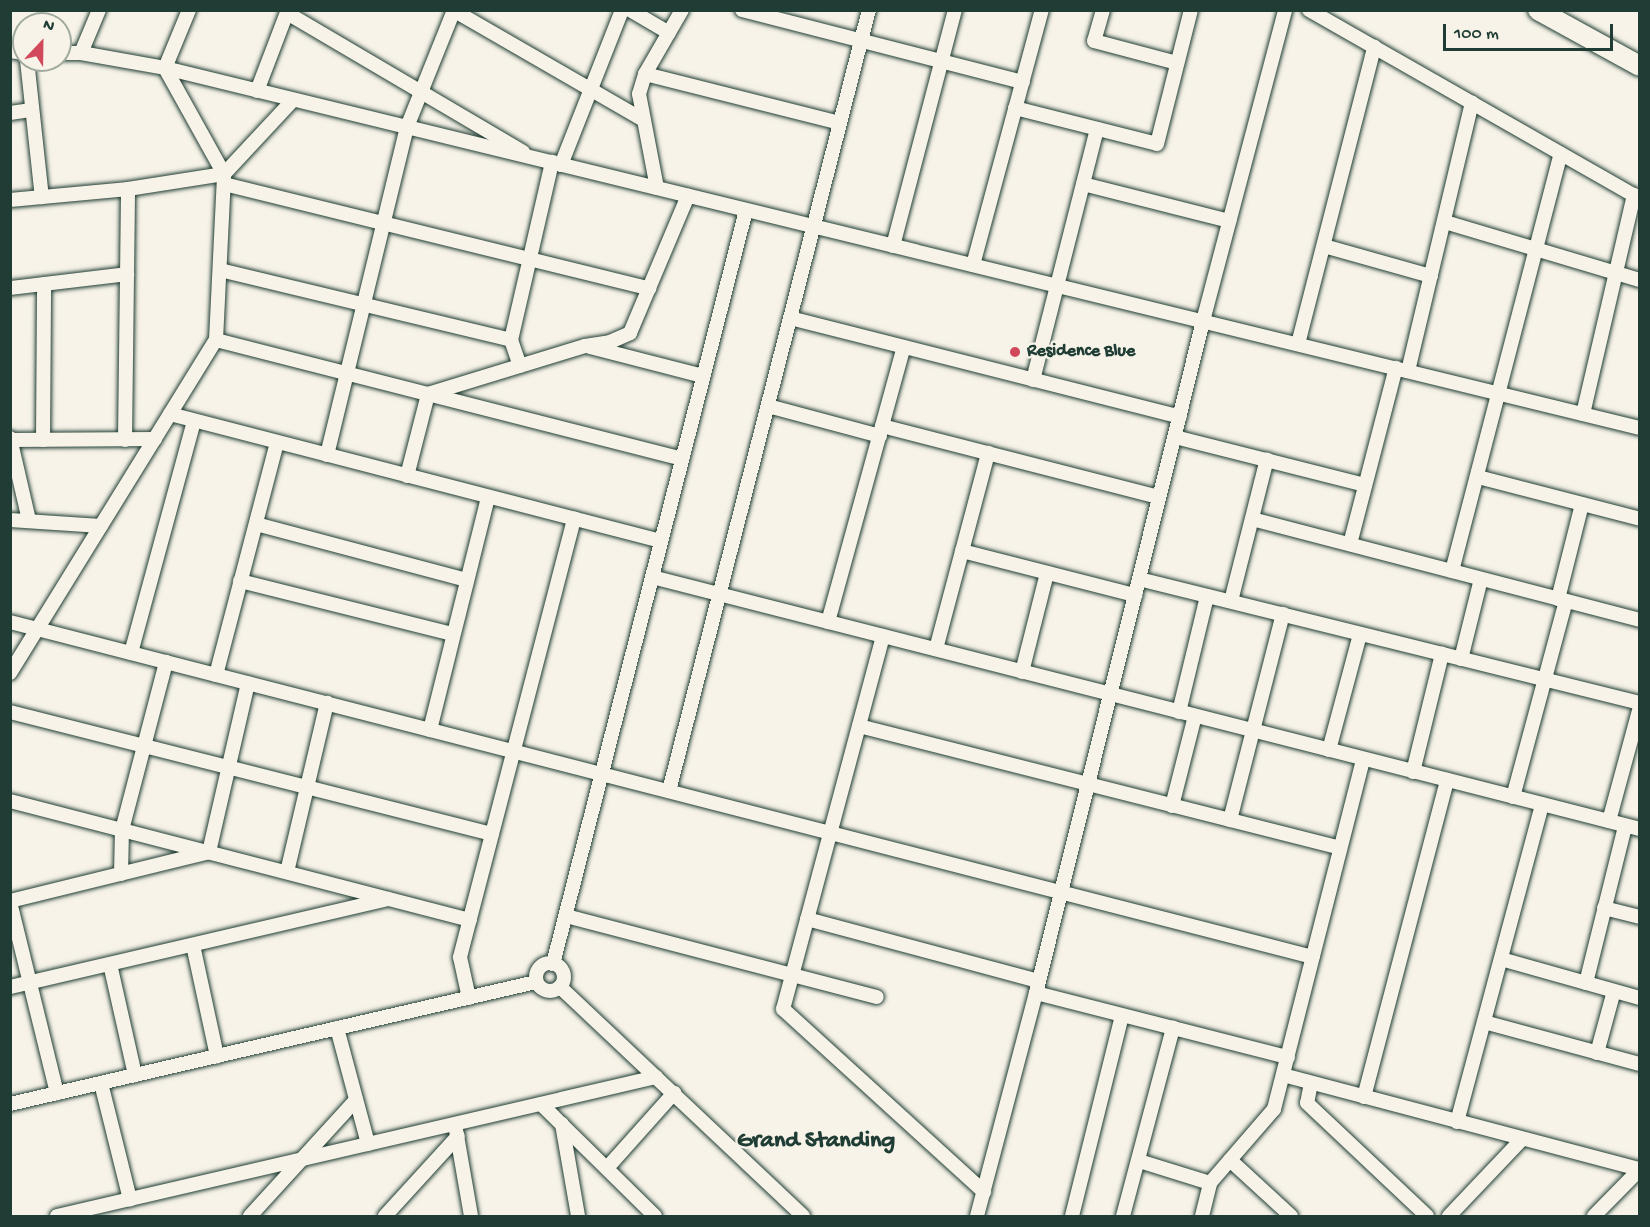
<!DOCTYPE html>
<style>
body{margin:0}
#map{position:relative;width:1650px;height:1227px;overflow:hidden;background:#f7f3e8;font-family:"Gochi Hand",sans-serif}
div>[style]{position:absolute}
.roads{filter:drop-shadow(0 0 2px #1f3d34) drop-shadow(0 0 2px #1f3d34)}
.minor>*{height:14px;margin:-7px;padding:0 7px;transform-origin:7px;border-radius:7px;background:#f7f3e8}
.minor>.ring{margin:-7px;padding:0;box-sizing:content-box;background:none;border:14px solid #f7f3e8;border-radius:50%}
.highway>*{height:20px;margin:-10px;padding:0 10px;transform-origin:10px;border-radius:10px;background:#f7f3e8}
.dots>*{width:16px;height:16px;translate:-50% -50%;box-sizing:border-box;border:3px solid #f7f3e8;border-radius:50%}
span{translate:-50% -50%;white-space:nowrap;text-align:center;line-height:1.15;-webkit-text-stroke:4.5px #f7f3e8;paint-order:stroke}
.poi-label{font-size:18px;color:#1f3d34;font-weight:700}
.left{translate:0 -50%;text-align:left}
.district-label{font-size:24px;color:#1f3d34;font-weight:700}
.frame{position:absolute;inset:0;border:12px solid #1f3d34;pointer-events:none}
.north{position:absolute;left:12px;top:12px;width:60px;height:60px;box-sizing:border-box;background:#f7f3e8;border:2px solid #a1aaa0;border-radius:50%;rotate:22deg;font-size:16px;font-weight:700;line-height:24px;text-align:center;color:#1f3d34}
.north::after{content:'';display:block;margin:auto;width:21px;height:27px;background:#d1495b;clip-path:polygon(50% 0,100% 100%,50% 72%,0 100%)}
.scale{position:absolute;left:1443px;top:24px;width:170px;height:27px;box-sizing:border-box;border:3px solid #1f3d34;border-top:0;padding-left:8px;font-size:18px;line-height:21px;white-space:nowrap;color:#1f3d34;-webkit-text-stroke:4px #f7f3e8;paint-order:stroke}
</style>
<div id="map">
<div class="roads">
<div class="minor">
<i style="left:453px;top:10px;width:218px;rotate:30deg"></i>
<i style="left:630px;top:10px;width:45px;rotate:30.5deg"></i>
<i style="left:742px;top:10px;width:290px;rotate:14.4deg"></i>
<i style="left:1103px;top:10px;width:32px;rotate:106deg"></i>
<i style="left:1094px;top:41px;width:86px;rotate:14.8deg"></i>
<i style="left:1309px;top:10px;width:381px;rotate:29.7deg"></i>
<i style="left:287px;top:13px;width:274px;rotate:30.5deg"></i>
<i style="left:10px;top:51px;width:14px;rotate:8deg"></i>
<i style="left:60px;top:53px;width:21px"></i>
<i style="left:81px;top:53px;width:85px;rotate:10.1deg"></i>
<i style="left:165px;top:68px;width:1518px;rotate:13.72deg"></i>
<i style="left:81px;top:53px;width:47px;rotate:-67.3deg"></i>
<i style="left:27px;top:60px;width:138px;rotate:83.8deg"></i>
<i style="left:165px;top:68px;width:63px;rotate:-67.5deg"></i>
<i style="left:645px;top:74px;width:201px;rotate:14.1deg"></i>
<i style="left:257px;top:91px;width:87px;rotate:-69.1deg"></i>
<i style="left:1015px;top:108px;width:146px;rotate:14.2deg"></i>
<i style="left:1157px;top:144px;width:138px;rotate:-75.8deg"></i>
<i style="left:10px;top:113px;width:22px;rotate:-8deg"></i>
<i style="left:561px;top:165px;width:167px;rotate:-68.5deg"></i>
<i style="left:224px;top:184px;width:438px;rotate:13.8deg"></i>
<i style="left:1083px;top:184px;width:151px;rotate:14.2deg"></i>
<i style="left:657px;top:188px;width:96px;rotate:-100.8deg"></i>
<i style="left:639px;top:94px;width:21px;rotate:-73deg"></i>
<i style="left:645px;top:74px;width:74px;rotate:-60deg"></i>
<i style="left:10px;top:200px;width:119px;rotate:-5.3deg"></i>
<i style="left:128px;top:189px;width:97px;rotate:-8.9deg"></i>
<i style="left:224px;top:174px;width:101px;rotate:-47deg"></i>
<i style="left:1445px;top:222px;width:203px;rotate:16.6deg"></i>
<i style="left:893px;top:246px;width:244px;rotate:-75.3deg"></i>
<i style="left:1324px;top:246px;width:111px;rotate:15.7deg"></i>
<i style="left:973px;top:265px;width:264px;rotate:-74.9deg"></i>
<i style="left:220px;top:270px;width:299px;rotate:13.5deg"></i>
<i style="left:10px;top:288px;width:118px;rotate:-6.8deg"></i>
<i style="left:790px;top:318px;width:402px;rotate:14.2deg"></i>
<i style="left:216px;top:340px;width:481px;rotate:14.3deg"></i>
<i style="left:1298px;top:344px;width:307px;rotate:-75.6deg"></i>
<i style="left:590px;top:347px;width:117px;rotate:14.4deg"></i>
<i style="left:520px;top:366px;width:28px;rotate:-109deg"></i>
<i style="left:511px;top:340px;width:183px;rotate:-77deg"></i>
<i style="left:1408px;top:371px;width:276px;rotate:-76.6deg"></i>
<i style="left:1033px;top:380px;width:259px;rotate:-75.7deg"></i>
<i style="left:768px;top:406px;width:116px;rotate:15deg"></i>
<i style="left:170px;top:414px;width:507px;rotate:14.5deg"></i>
<i style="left:1583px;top:414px;width:225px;rotate:-76.9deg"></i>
<i style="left:882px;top:426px;width:286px;rotate:14.4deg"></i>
<i style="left:1175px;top:437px;width:196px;rotate:14.2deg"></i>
<i style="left:10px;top:438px;width:84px;rotate:77deg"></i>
<i style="left:11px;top:440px;width:144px;rotate:-0.4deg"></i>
<i style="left:43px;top:440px;width:156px;rotate:-89.6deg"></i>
<i style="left:125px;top:440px;width:251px;rotate:-89.3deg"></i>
<i style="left:327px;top:455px;width:338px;rotate:-76.3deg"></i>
<i style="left:407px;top:127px;width:126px;rotate:-68.1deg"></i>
<i style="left:407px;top:476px;width:85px;rotate:-75.6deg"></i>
<i style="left:428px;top:394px;width:164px;rotate:-17deg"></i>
<i style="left:585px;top:346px;width:25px;rotate:-9deg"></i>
<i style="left:610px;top:342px;width:22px;rotate:-24deg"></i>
<i style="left:630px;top:333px;width:149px;rotate:-67.1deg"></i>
<i style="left:1478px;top:477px;width:167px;rotate:14.5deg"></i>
<i style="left:1252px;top:519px;width:401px;rotate:14.6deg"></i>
<i style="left:10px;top:520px;width:91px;rotate:3.8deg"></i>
<i style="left:256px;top:524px;width:218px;rotate:14.9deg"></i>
<i style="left:1350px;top:544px;width:182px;rotate:-75.4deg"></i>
<i style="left:962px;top:551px;width:179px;rotate:14.3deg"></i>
<i style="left:1452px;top:571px;width:431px;rotate:-75.4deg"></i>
<i style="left:652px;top:577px;width:1020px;rotate:14.31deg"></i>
<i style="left:1139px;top:579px;width:516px;rotate:13.9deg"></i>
<i style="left:240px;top:581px;width:219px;rotate:14deg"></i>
<i style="left:1558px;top:599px;width:98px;rotate:-75.8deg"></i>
<i style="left:1231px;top:601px;width:146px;rotate:-75.8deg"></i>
<i style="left:10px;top:622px;width:1345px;rotate:14.42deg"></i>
<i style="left:828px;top:622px;width:285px;rotate:-74.6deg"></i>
<i style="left:883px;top:636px;width:386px;rotate:105deg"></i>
<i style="left:783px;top:1009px;width:272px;rotate:42.3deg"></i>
<i style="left:936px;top:649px;width:203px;rotate:-75.1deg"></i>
<i style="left:131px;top:653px;width:240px;rotate:-74.8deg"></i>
<i style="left:1461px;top:659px;width:82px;rotate:-76deg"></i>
<i style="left:1022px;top:672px;width:102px;rotate:-75.8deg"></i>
<i style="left:10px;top:673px;width:392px;rotate:-58.3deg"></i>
<i style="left:216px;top:340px;width:166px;rotate:-87.2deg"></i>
<i style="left:224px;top:174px;width:121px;rotate:-119.1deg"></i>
<i style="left:216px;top:675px;width:240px;rotate:-75.3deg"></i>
<i style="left:10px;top:712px;width:497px;rotate:14.2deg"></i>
<i style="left:1179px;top:712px;width:119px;rotate:-76.4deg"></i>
<i style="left:859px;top:726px;width:496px;rotate:14.2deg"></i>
<i style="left:430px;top:730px;width:240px;rotate:-76deg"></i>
<i style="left:1329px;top:750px;width:120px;rotate:-75deg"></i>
<i style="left:1413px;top:772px;width:122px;rotate:-76.2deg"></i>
<i style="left:669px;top:791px;width:806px;rotate:-75.64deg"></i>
<i style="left:1513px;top:797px;width:203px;rotate:-74.9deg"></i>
<i style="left:10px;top:801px;width:475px;rotate:14.5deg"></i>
<i style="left:1172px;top:806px;width:93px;rotate:-75.7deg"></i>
<i style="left:1230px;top:820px;width:213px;rotate:-75.6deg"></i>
<i style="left:1609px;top:821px;width:118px;rotate:-74.8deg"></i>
<i style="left:287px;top:872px;width:174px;rotate:-76.7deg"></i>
<i style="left:121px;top:874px;width:44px;rotate:-88.7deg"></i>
<i style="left:122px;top:830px;width:174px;rotate:-75.3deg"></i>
<i style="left:10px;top:901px;width:205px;rotate:-13.8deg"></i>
<i style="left:209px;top:852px;width:173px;rotate:-77deg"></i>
<i style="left:10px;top:902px;width:197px;rotate:76.2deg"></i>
<i style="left:1604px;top:908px;width:37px;rotate:14deg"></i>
<i style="left:566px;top:916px;width:321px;rotate:14.6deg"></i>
<i style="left:807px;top:919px;width:240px;rotate:15deg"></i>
<i style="left:193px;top:945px;width:114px;rotate:77.8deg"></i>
<i style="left:1501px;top:959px;width:144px;rotate:15.7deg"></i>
<i class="ring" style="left:536px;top:963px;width:14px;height:14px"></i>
<i style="left:110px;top:964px;width:114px;rotate:77.3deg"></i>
<i style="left:553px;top:964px;width:778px;rotate:-75.64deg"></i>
<i style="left:1586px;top:983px;width:162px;rotate:-76deg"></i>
<i style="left:10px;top:987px;width:388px;rotate:-13.1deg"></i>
<i style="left:560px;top:987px;width:334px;rotate:43.3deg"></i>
<i style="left:1036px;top:993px;width:260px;rotate:14.3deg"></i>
<i style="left:469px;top:998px;width:42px;rotate:-102.4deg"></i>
<i style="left:460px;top:957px;width:453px;rotate:-75.4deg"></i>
<i style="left:1484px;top:1022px;width:162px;rotate:15.1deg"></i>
<i style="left:337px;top:1028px;width:120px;rotate:75deg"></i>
<i style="left:1597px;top:1053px;width:64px;rotate:-74.7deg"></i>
<i style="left:1283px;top:1075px;width:369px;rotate:14.8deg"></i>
<i style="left:1640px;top:1169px;width:66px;rotate:134.4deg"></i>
<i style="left:101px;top:1083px;width:120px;rotate:76deg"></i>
<i style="left:1311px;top:1083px;width:20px;rotate:101deg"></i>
<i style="left:1307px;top:1103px;width:165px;rotate:43.3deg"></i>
<i style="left:1364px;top:1097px;width:328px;rotate:-75.3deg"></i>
<i style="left:10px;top:1104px;width:540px;rotate:-13.06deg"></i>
<i style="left:541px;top:1104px;width:160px;rotate:44.5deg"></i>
<i style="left:1457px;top:1122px;width:329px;rotate:-75deg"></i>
<i style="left:562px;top:1124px;width:93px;rotate:80.1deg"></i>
<i style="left:456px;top:1130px;width:87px;rotate:80.1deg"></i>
<i style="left:1230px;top:1160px;width:83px;rotate:42.6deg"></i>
<i style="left:1139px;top:1161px;width:74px;rotate:17.2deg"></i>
<i style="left:607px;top:1168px;width:101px;rotate:-48.2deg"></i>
<i style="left:57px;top:1216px;width:615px;rotate:-13.06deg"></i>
<i style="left:250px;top:1216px;width:157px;rotate:-47.6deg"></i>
<i style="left:385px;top:1216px;width:108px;rotate:-47.6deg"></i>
<i style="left:977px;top:1216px;width:231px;rotate:-75.2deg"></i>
<i style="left:1036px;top:993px;width:692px;rotate:-76.04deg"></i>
<i style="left:1203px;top:321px;width:322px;rotate:-75.2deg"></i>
<i style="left:1072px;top:1216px;width:206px;rotate:-76deg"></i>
<i style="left:1123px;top:1216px;width:195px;rotate:-75.1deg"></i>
<i style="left:1202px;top:1216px;width:34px;rotate:-76deg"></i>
<i style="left:1210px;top:1183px;width:98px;rotate:-49.1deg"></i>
<i style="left:1274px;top:1109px;width:361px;rotate:-75.7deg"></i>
<i style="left:1449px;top:1216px;width:105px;rotate:-46.5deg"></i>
</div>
<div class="highway">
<i style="left:1538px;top:10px;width:116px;rotate:28.8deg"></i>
</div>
</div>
<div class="dots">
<i style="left:1015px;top:352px;background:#d1495b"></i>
</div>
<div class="poi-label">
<span class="left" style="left:1027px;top:352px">Residence Blue</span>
</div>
<div class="district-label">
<span style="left:816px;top:1142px">Grand Standing</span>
</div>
<div class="frame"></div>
<div class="north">N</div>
<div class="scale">100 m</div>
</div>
